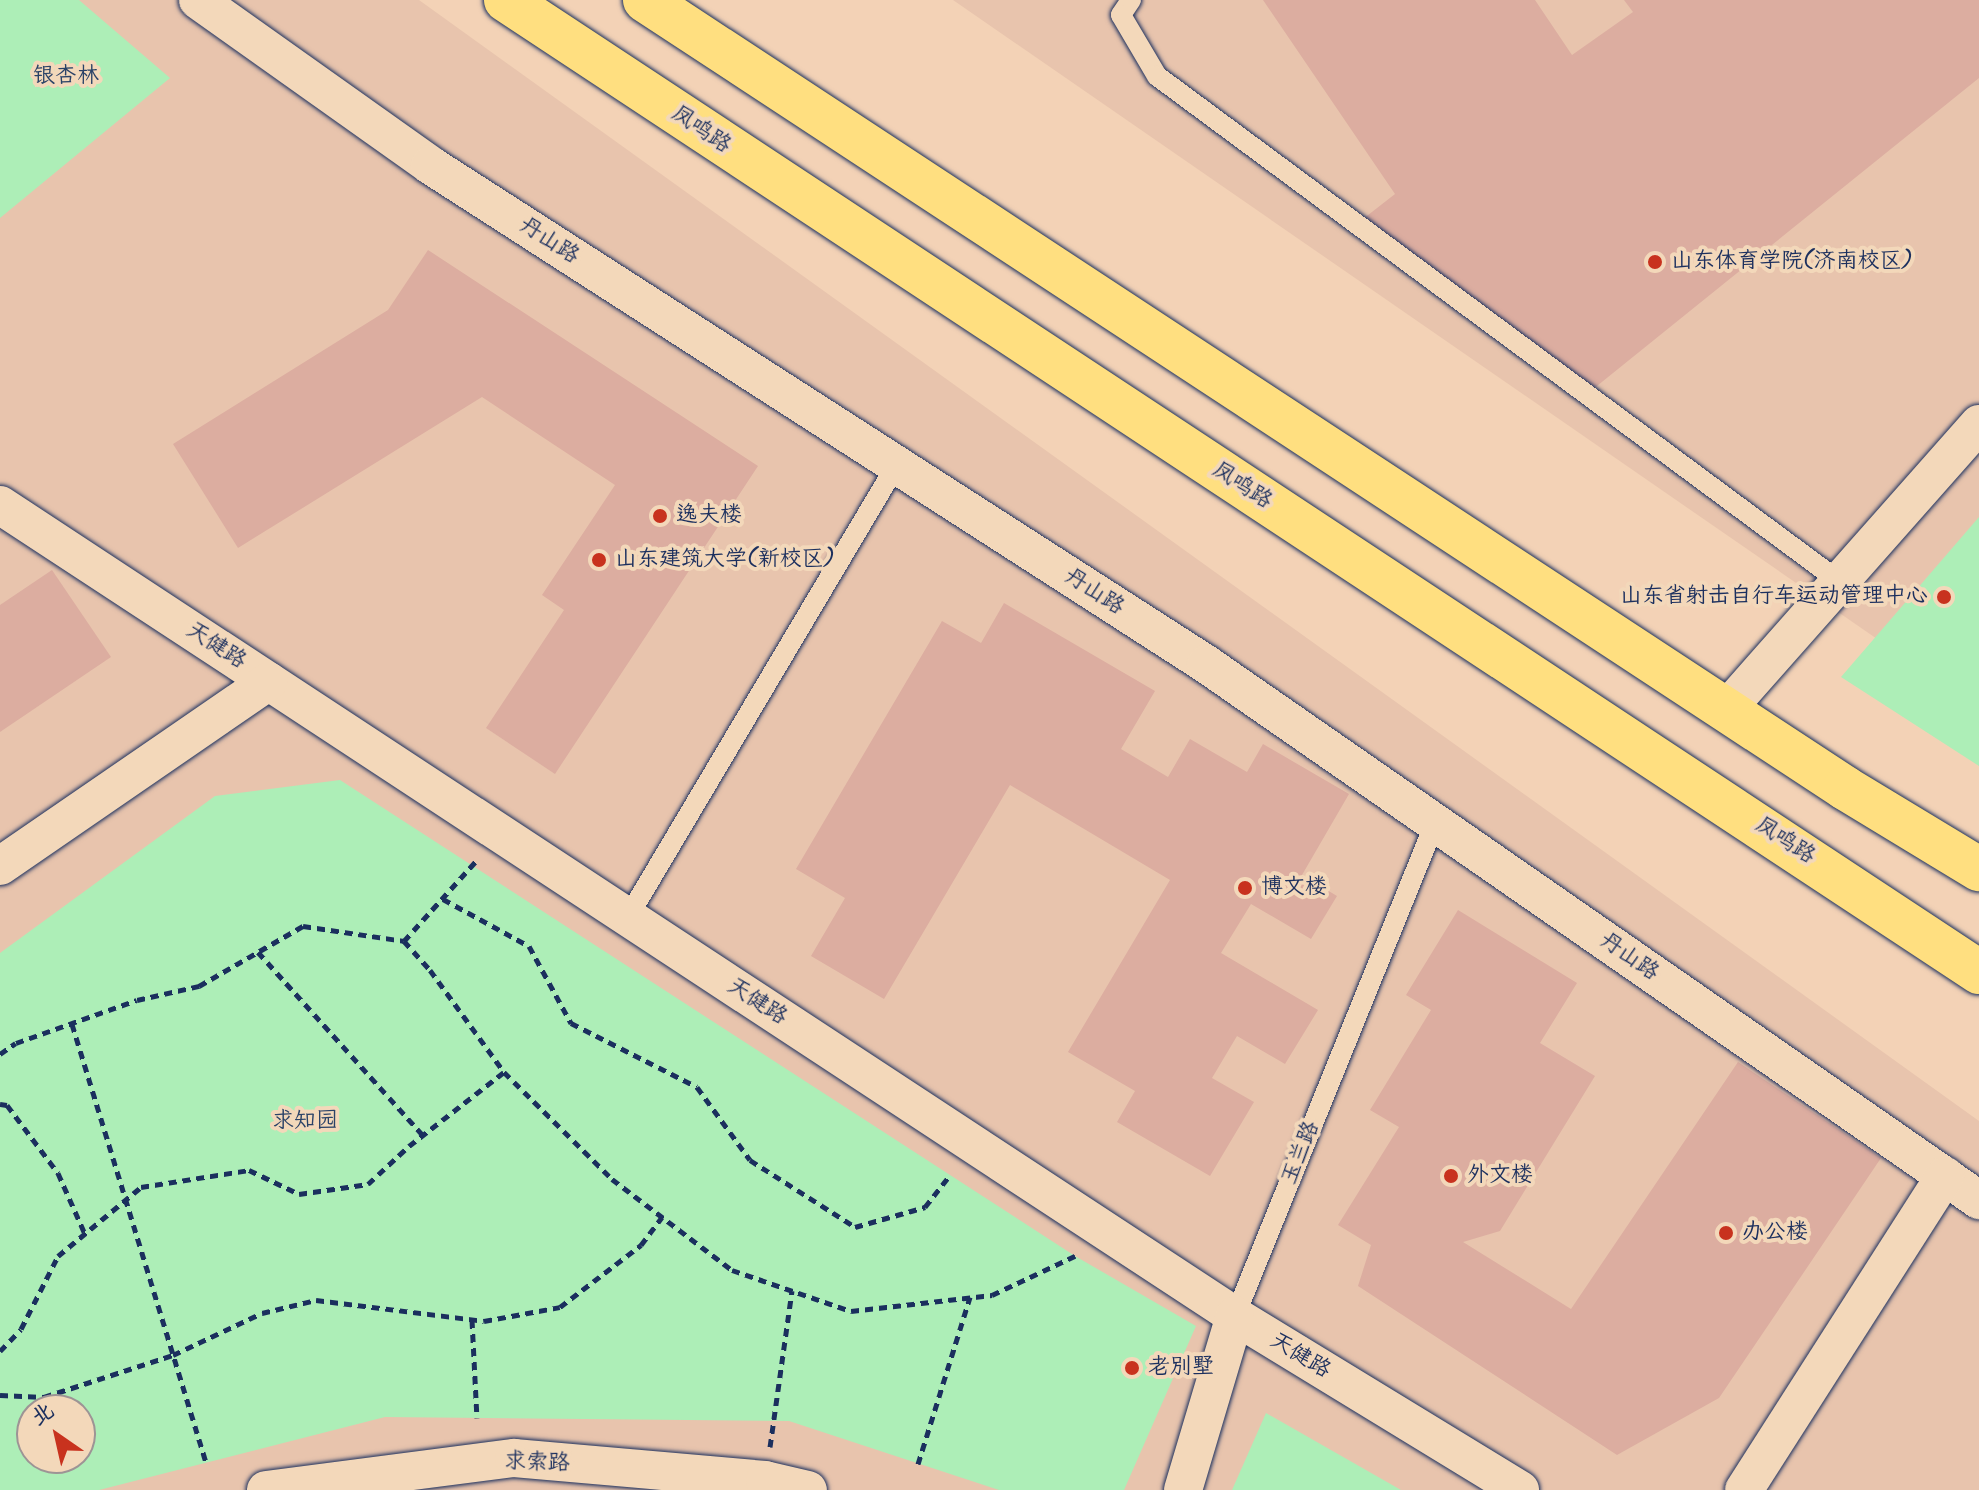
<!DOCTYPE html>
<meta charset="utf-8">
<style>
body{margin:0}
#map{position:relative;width:1979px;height:1490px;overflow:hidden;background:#f3d2b6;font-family:Kalam,"LXGW WenKai TC",sans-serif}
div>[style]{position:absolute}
.built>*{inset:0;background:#e8c4ad}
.green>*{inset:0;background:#adeeb7}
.building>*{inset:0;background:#dcada0}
.path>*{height:5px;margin-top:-2.5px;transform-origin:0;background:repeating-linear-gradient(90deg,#1b2f5e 0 8px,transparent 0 14px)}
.roads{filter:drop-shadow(0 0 2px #1b2f5e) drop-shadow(0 0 2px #1b2f5e)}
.lane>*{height:20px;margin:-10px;padding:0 10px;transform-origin:10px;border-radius:10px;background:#f3d8ba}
.street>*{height:38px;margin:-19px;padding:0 19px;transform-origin:19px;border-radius:19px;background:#f3d8ba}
.primary>*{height:44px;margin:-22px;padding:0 22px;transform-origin:22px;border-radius:22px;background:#ffdf80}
.dots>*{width:22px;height:22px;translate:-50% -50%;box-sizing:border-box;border:4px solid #f3d8ba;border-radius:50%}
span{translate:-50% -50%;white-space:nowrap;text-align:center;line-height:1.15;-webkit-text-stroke:8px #f3d8ba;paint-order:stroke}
.park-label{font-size:22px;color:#2a4267}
.street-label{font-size:22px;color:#1b2f5e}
.poi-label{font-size:22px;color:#1b2f5e}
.left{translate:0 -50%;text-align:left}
.right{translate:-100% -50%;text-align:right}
.north{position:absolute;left:16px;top:1394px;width:80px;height:80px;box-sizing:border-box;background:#f3d8ba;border:2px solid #9d9495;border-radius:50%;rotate:326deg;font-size:22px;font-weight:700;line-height:32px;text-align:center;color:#1b2f5e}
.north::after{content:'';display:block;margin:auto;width:28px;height:36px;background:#c8321e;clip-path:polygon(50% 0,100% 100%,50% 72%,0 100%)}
</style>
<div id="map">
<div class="built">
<i style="clip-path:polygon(evenodd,0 0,419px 0,1979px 1121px,1979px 1490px,0 1490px,0 0,32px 1410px,80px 1410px,80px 1458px,32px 1458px,32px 1410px)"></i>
<i style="clip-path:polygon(953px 0,1979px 0,1979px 523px,1880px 641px)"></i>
</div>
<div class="green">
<i style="clip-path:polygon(0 0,79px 0,170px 78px,0 218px)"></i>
<i style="clip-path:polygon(1979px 517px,1979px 766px,1841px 677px)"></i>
<i style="clip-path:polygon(evenodd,340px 780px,1075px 1256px,1196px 1326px,1124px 1490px,999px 1490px,789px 1421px,385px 1417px,99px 1490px,0 1490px,0 953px,215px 796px,340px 780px,32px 1410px,80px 1410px,80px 1458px,32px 1458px,32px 1410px)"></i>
<i style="clip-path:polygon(1266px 1413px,1401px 1490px,1232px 1490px)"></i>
</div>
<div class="building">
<i style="clip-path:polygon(1263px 0,1535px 0,1572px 55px,1633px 12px,1624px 0,1979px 0,1979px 78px,1587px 394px,1363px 219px,1395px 194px)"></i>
<i style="clip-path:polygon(428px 250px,758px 466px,555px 774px,486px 728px,564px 610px,542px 595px,615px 485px,482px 397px,238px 548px,173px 444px,388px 310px)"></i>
<i style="clip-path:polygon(52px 570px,111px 657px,0 732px,0 605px)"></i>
<i style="clip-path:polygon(1004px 603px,1155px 691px,1121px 749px,1168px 777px,1190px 739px,1247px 772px,1263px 744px,1349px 794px,1302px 875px,1337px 896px,1311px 939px,1251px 904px,1221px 953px,1318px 1010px,1285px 1064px,1237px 1036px,1212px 1078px,1254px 1102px,1210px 1176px,1117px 1122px,1135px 1091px,1068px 1052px,1170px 880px,1010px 785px,884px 999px,811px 956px,845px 898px,796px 869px,942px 621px,981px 643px)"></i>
<i style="clip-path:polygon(1458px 910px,1577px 983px,1540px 1043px,1595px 1076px,1500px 1231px,1463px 1242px,1571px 1309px,1738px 1062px,1881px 1158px,1719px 1398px,1617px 1455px,1358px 1286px,1371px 1245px,1338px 1225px,1399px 1127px,1370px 1110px,1431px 1010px,1406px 995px)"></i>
</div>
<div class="path">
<i style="left:443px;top:899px;width:98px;rotate:28.7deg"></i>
<i style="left:529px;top:946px;width:88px;rotate:61.4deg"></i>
<i style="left:571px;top:1023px;width:141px;rotate:26.9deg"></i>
<i style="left:697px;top:1087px;width:90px;rotate:54deg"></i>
<i style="left:750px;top:1160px;width:125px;rotate:32.5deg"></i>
<i style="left:855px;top:1227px;width:73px;rotate:-15.9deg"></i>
<i style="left:925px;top:1207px;width:41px;rotate:-52deg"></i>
<i style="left:404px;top:941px;width:39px;rotate:48deg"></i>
<i style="left:430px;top:970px;width:126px;rotate:54deg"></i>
<i style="left:504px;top:1072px;width:152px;rotate:44.7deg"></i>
<i style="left:612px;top:1179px;width:151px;rotate:37.2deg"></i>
<i style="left:732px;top:1270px;width:126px;rotate:19deg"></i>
<i style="left:851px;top:1311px;width:142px;rotate:-6.5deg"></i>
<i style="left:992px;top:1295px;width:92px;rotate:-25.2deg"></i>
<i style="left:258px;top:952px;width:246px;rotate:48deg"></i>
<i style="left:72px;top:1024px;width:458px;rotate:73deg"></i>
<i style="left:0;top:1054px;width:19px;rotate:-35deg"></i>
<i style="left:16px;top:1043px;width:128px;rotate:-19.6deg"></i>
<i style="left:137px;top:1000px;width:64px;rotate:-12.7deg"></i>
<i style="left:199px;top:986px;width:120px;rotate:-30deg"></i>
<i style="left:303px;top:926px;width:102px;rotate:8.4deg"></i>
<i style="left:404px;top:941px;width:109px;rotate:-48deg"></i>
<i style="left:0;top:1104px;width:7px;rotate:8deg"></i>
<i style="left:7px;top:1105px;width:85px;rotate:53.1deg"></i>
<i style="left:58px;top:1173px;width:67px;rotate:66.1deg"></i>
<i style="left:472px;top:1320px;width:98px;rotate:87.1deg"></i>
<i style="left:0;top:1351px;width:30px;rotate:-46deg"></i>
<i style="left:21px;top:1329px;width:82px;rotate:-63.1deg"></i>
<i style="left:58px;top:1256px;width:108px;rotate:-39.7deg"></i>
<i style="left:141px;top:1187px;width:109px;rotate:-8.9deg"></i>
<i style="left:249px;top:1170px;width:55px;rotate:25.6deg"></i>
<i style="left:299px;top:1194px;width:70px;rotate:-8.2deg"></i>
<i style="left:368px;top:1184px;width:56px;rotate:-42.8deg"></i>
<i style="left:409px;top:1146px;width:120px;rotate:-37.9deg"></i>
<i style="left:0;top:1395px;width:44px;rotate:2.6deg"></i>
<i style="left:44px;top:1397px;width:136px;rotate:-18deg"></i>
<i style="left:173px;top:1355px;width:98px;rotate:-25.3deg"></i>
<i style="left:262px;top:1313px;width:56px;rotate:-13.5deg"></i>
<i style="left:316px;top:1300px;width:169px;rotate:7.1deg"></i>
<i style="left:484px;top:1321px;width:77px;rotate:-10.4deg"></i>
<i style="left:560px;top:1307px;width:102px;rotate:-37.4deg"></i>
<i style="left:641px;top:1245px;width:35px;rotate:-53deg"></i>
<i style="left:770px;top:1447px;width:158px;rotate:-82deg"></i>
<i style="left:918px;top:1464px;width:175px;rotate:-72.7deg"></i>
</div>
<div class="roads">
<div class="lane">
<i style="left:1131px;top:0;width:18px;rotate:124deg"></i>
<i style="left:1121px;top:15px;width:71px;rotate:59.5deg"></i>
<i style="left:1157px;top:76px;width:850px;rotate:36.53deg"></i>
<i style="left:628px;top:917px;width:527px;rotate:-59.3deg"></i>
<i style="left:1235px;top:1316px;width:532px;rotate:-67.92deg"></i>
</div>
<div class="street">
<i style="left:198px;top:0;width:285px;rotate:35.4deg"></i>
<i style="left:430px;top:165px;width:923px;rotate:32.74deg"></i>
<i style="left:1206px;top:664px;width:941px;rotate:34.74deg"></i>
<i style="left:0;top:505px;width:1477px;rotate:33.29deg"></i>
<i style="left:1235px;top:1316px;width:334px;rotate:31.4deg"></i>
<i style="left:1726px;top:710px;width:382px;rotate:-48.5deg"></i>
<i style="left:0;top:866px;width:326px;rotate:-34.5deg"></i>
<i style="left:266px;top:1490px;width:250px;rotate:-7.4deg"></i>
<i style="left:514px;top:1458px;width:252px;rotate:5deg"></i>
<i style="left:765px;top:1480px;width:44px;rotate:13.1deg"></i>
<i style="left:1183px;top:1490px;width:182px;rotate:-73.4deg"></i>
<i style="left:1744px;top:1490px;width:373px;rotate:-57.4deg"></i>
</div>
<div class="primary">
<i style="left:506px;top:0;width:1765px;rotate:33.42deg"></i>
<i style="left:645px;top:0;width:1436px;rotate:33.29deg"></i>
<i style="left:1845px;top:788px;width:157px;rotate:31.2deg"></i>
</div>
</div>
<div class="dots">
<i style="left:1655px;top:262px;background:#c8321e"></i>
<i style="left:660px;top:516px;background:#c8321e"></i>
<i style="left:599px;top:560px;background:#c8321e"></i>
<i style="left:1944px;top:597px;background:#c8321e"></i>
<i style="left:1245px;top:888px;background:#c8321e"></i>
<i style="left:1451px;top:1176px;background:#c8321e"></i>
<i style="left:1726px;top:1233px;background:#c8321e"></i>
<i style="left:1132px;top:1368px;background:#c8321e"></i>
</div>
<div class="park-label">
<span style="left:66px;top:77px">银杏林</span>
<span style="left:305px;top:1122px">求知园</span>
</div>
<div class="street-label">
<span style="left:701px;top:130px;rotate:34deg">凤鸣路</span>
<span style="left:549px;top:241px;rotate:33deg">丹山路</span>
<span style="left:1242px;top:486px;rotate:33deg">凤鸣路</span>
<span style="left:1094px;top:592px;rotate:33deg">丹山路</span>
<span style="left:216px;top:646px;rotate:33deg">天健路</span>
<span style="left:1785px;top:841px;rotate:33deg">凤鸣路</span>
<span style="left:1629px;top:957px;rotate:35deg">丹山路</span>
<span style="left:757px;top:1002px;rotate:33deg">天健路</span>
<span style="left:1301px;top:1153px;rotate:-68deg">玉兰路</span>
<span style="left:1300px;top:1356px;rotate:31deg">天健路</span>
<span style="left:537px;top:1463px;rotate:2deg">求索路</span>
</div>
<div class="poi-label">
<span class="left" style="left:1671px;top:262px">山东体育学院(济南校区)</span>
<span class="left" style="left:676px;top:516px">逸夫楼</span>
<span class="left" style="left:615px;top:560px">山东建筑大学(新校区)</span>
<span class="right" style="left:1928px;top:597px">山东省射击自行车运动管理中心</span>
<span class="left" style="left:1261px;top:888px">博文楼</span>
<span class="left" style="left:1467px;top:1176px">外文楼</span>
<span class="left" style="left:1742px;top:1233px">办公楼</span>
<span class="left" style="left:1148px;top:1368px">老别墅</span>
</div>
<div class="north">北</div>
</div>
